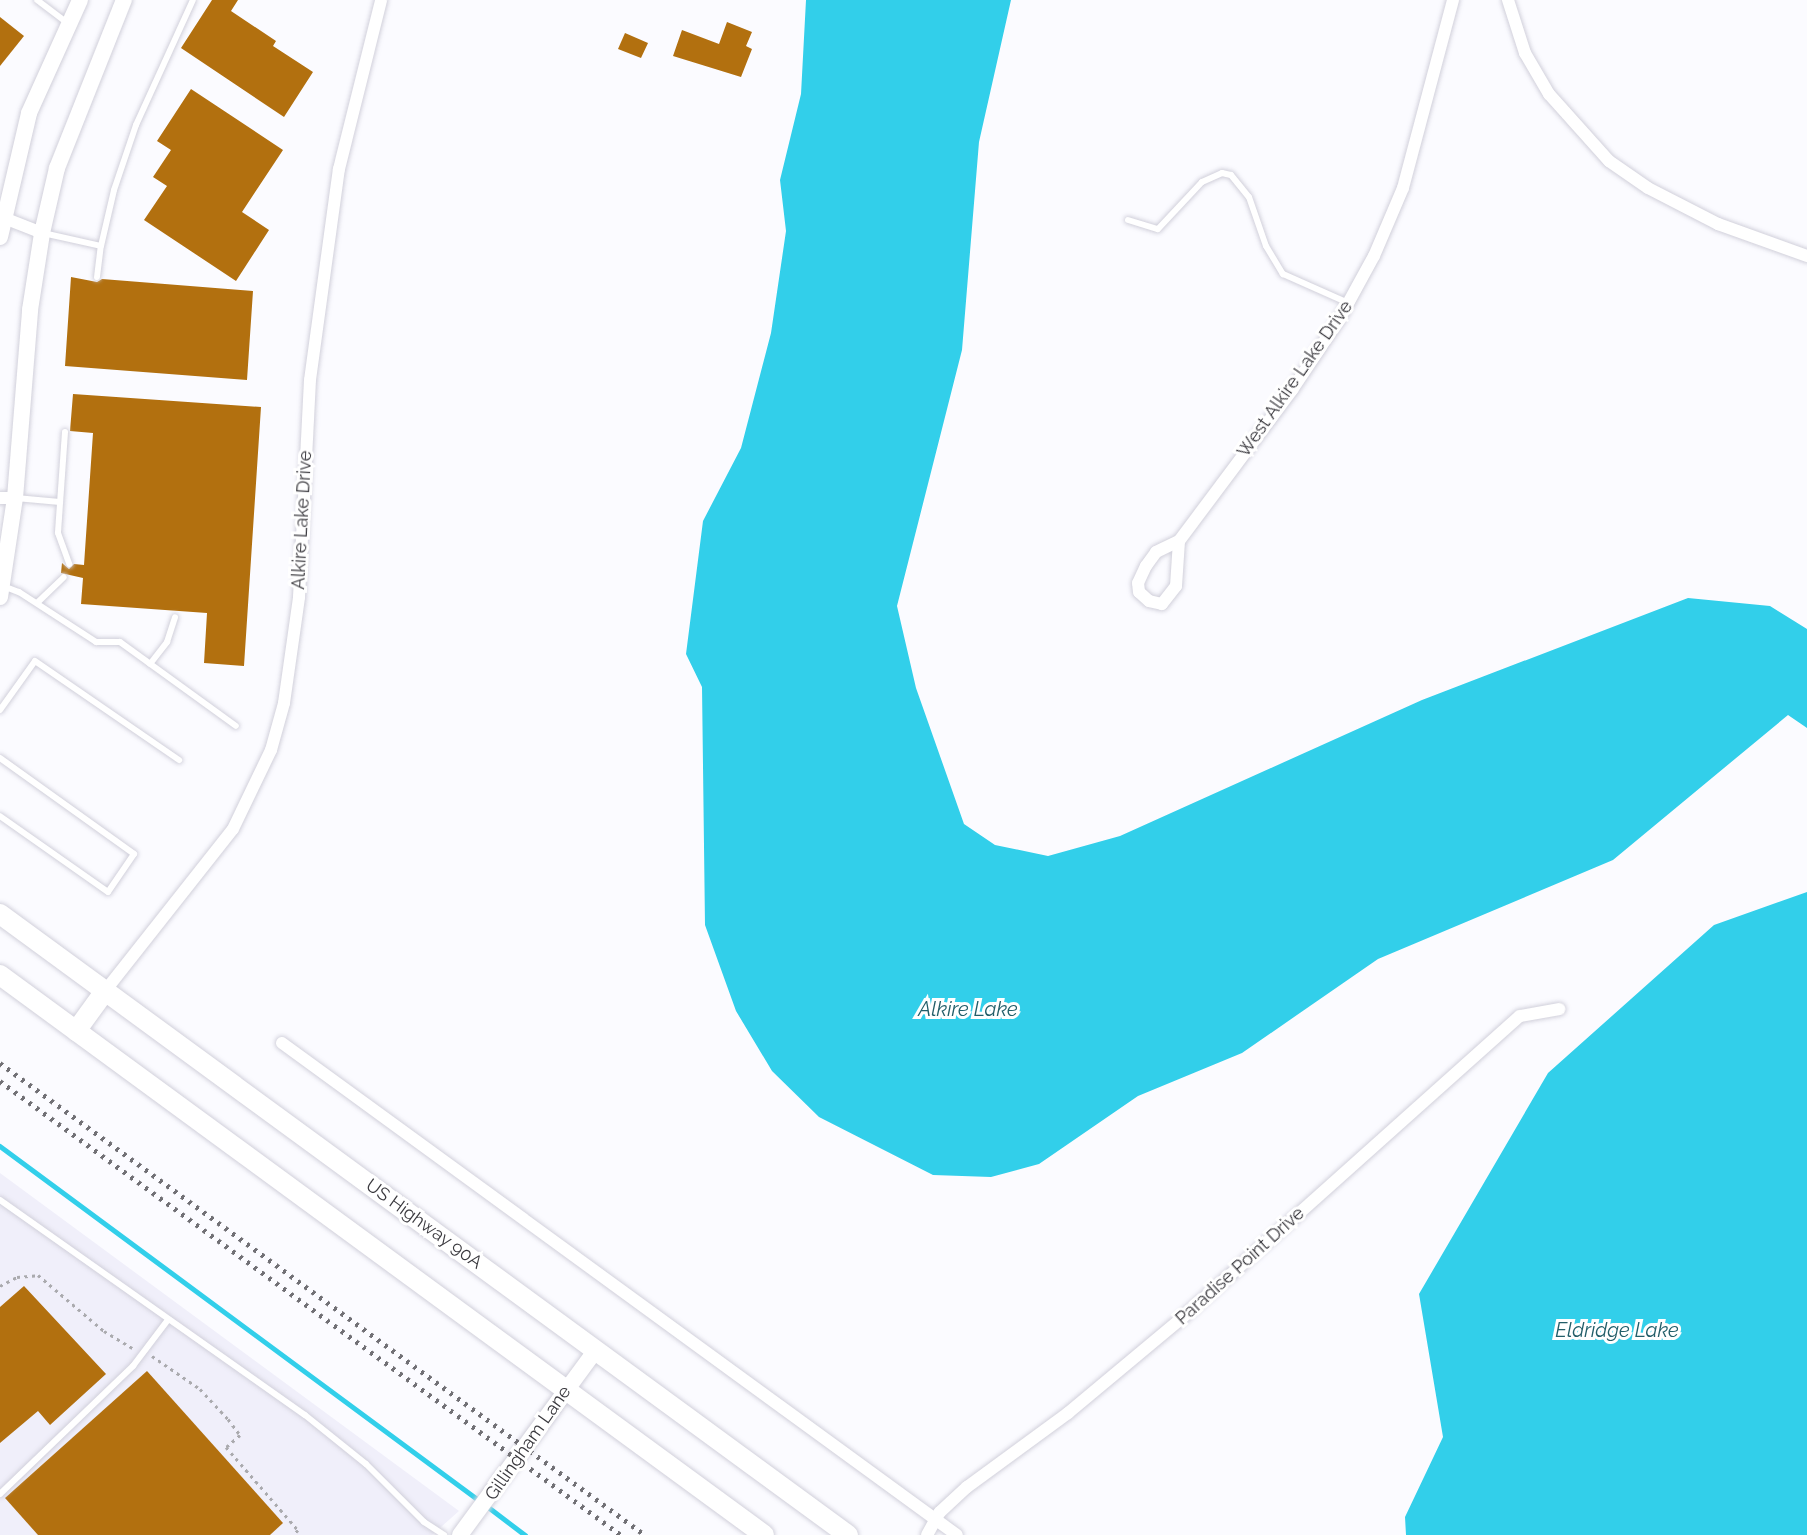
<!DOCTYPE html>
<style>
body{margin:0}
#map{position:relative;width:1807px;height:1535px;overflow:hidden;background:#fbfbff;font-family:Raleway,sans-serif}
div>[style]{position:absolute}
.built>*{inset:0;background:#f0effa}
.water>*{inset:0;background:#32cfea}
.stream>*{height:4.5px;margin:-2.25px;padding:0 2.25px;transform-origin:2.25px;border-radius:2.25px;background:#32cfea}
.building>*{inset:0;background:#b2700f}
.path>*{height:3px;margin-top:-1.5px;transform-origin:0;background:repeating-linear-gradient(90deg,#aaaaae 0 3px,transparent 0 7.5px)}
.roads{filter:drop-shadow(0 0 2px #d1d0db) drop-shadow(0 0 2px #d1d0db)}
.service>*{height:6px;margin:-3px;padding:0 3px;transform-origin:3px;border-radius:3px;background:#fff}
.minor>*{height:12px;margin:-6px;padding:0 6px;transform-origin:6px;border-radius:6px;background:#fff}
.tertiary>*{height:16px;margin:-8px;padding:0 8px;transform-origin:8px;border-radius:8px;background:#fff}
.primary>*{height:20px;margin:-10px;padding:0 10px;transform-origin:10px;border-radius:10px;background:#fff}
.rail>*{height:4.5px;margin-top:-2.25px;transform-origin:0;background:repeating-linear-gradient(90deg,#717075 0 3px,transparent 0 9px)}
span{translate:-50% -50%;white-space:nowrap;text-align:center;line-height:1.15;-webkit-text-stroke:6px #fff;paint-order:stroke}
.street-label{font-size:18px;color:#3a393e}
.water-label{font-size:20px;color:#225e69;font-style:italic}
</style>
<div id="map">
<div class="built">
<i style="clip-path:polygon(0 1173px,459px 1511px,432px 1535px,0 1535px)"></i>
</div>
<div class="water">
<i style="clip-path:polygon(806px 0,1011px 0,979px 142px,962px 350px,897px 606px,916px 688px,964px 824px,995px 845px,1048px 856px,1120px 836px,1422px 700px,1688px 598px,1770px 606px,1807px 629px,1807px 728px,1788px 715px,1613px 860px,1378px 959px,1242px 1053px,1138px 1096px,1039px 1164px,991px 1177px,933px 1175px,819px 1117px,772px 1071px,736px 1011px,705px 925px,702px 687px,686px 654px,703px 521px,741px 448px,771px 333px,786px 231px,780px 180px,801px 94px)"></i>
<i style="clip-path:polygon(1807px 892px,1807px 1535px,1406px 1535px,1405px 1517px,1443px 1437px,1419px 1294px,1548px 1073px,1714px 925px)"></i>
</div>
<div class="stream">
<i style="left:0;top:1146px;width:597px;rotate:36.49deg"></i>
<i style="left:487px;top:1506px;width:48px;rotate:37.3deg"></i>
</div>
<div class="building">
<i style="clip-path:polygon(212px 0,238px 0,231px 11px,276px 41px,273px 46px,313px 72px,284px 117px,181px 48px)"></i>
<i style="clip-path:polygon(0 17px,24px 36px,0 66px)"></i>
<i style="clip-path:polygon(727px 22px,752px 32px,746px 46px,752px 49px,741px 77px,673px 56px,682px 30px,719px 44px)"></i>
<i style="clip-path:polygon(625px 33px,648px 43px,641px 58px,618px 49px)"></i>
<i style="clip-path:polygon(191px 89px,283px 150px,242px 212px,269px 230px,236px 281px,144px 220px,167px 186px,153px 177px,171px 150px,157px 141px)"></i>
<i style="clip-path:polygon(71px 277px,97px 282px,102px 279px,253px 291px,247px 380px,65px 366px)"></i>
<i style="clip-path:polygon(73px 394px,261px 407px,244px 666px,204px 663px,207px 613px,81px 604px,83px 578px,61px 573px,62px 563px,69px 569px,74px 564px,84px 565px,93px 433px,70px 431px)"></i>
<i style="clip-path:polygon(24px 1286px,106px 1374px,50px 1425px,38px 1411px,0 1443px,0 1307px)"></i>
<i style="clip-path:polygon(147px 1371px,283px 1523px,270px 1535px,38px 1535px,5px 1498px)"></i>
</div>
<div class="path">
<i style="left:0;top:1286px;width:19px;rotate:-28deg"></i>
<i style="left:17px;top:1277px;width:21px;rotate:-5deg"></i>
<i style="left:38px;top:1275px;width:87px;rotate:40.3deg"></i>
<i style="left:104px;top:1331px;width:33px;rotate:31deg"></i>
<i style="left:152px;top:1356px;width:58px;rotate:34.5deg"></i>
<i style="left:200px;top:1389px;width:41px;rotate:47deg"></i>
<i style="left:228px;top:1419px;width:20px;rotate:53deg"></i>
<i style="left:240px;top:1435px;width:18px;rotate:139deg"></i>
<i style="left:226px;top:1447px;width:110px;rotate:49.1deg"></i>
<i style="left:298px;top:1530px;width:7px;rotate:135deg"></i>
</div>
<div class="roads">
<div class="service">
<i style="left:37px;top:0;width:39px;rotate:37deg"></i>
<i style="left:1128px;top:220px;width:31px;rotate:17deg"></i>
<i style="left:1158px;top:229px;width:64px;rotate:-46.9deg"></i>
<i style="left:1202px;top:182px;width:22px;rotate:-24deg"></i>
<i style="left:1222px;top:173px;width:9px;rotate:13deg"></i>
<i style="left:1231px;top:175px;width:28px;rotate:51deg"></i>
<i style="left:1249px;top:197px;width:52px;rotate:70.9deg"></i>
<i style="left:1266px;top:246px;width:33px;rotate:59deg"></i>
<i style="left:1283px;top:274px;width:71px;rotate:24deg"></i>
<i style="left:43px;top:233px;width:59px;rotate:12.6deg"></i>
<i style="left:101px;top:246px;width:57px;rotate:-76.9deg"></i>
<i style="left:114px;top:190px;width:69px;rotate:-71.3deg"></i>
<i style="left:136px;top:125px;width:137px;rotate:-65.5deg"></i>
<i style="left:97px;top:277px;width:31px;rotate:-83deg"></i>
<i style="left:65px;top:432px;width:101px;rotate:94deg"></i>
<i style="left:58px;top:533px;width:33px;rotate:70deg"></i>
<i style="left:16px;top:498px;width:44px;rotate:5.2deg"></i>
<i style="left:3px;top:586px;width:17px;rotate:21deg"></i>
<i style="left:19px;top:592px;width:92px;rotate:33deg"></i>
<i style="left:96px;top:642px;width:24px"></i>
<i style="left:120px;top:642px;width:143px;rotate:35.9deg"></i>
<i style="left:37px;top:603px;width:37px;rotate:-44deg"></i>
<i style="left:150px;top:664px;width:28px;rotate:-52deg"></i>
<i style="left:167px;top:642px;width:26px;rotate:-72deg"></i>
<i style="left:0;top:710px;width:60px;rotate:-54.5deg"></i>
<i style="left:35px;top:661px;width:175px;rotate:34.5deg"></i>
<i style="left:0;top:758px;width:165px;rotate:35.6deg"></i>
<i style="left:134px;top:854px;width:46px;rotate:124.4deg"></i>
<i style="left:108px;top:892px;width:132px;rotate:-144.9deg"></i>
<i style="left:0;top:1200px;width:373px;rotate:35.2deg"></i>
<i style="left:305px;top:1415px;width:78px;rotate:38.8deg"></i>
<i style="left:366px;top:1464px;width:82px;rotate:45deg"></i>
<i style="left:424px;top:1522px;width:24px;rotate:33deg"></i>
<i style="left:0;top:1494px;width:185px;rotate:-43.9deg"></i>
<i style="left:133px;top:1366px;width:56px;rotate:-52.9deg"></i>
</div>
<div class="minor">
<i style="left:1508px;top:0;width:56px;rotate:72.2deg"></i>
<i style="left:1525px;top:53px;width:48px;rotate:59.7deg"></i>
<i style="left:1549px;top:94px;width:90px;rotate:48.2deg"></i>
<i style="left:1609px;top:161px;width:47px;rotate:34.7deg"></i>
<i style="left:1648px;top:188px;width:79px;rotate:27.2deg"></i>
<i style="left:1718px;top:224px;width:95px;rotate:19.8deg"></i>
<i style="left:4px;top:218px;width:41px;rotate:21.5deg"></i>
<i style="left:0;top:498px;width:15px"></i>
<i style="left:1179px;top:541px;width:45px;rotate:93.8deg"></i>
<i style="left:1176px;top:586px;width:23px;rotate:128deg"></i>
<i style="left:1162px;top:604px;width:13px;rotate:-167deg"></i>
<i style="left:1149px;top:601px;width:13px;rotate:-138deg"></i>
<i style="left:1139px;top:592px;width:9px;rotate:-96deg"></i>
<i style="left:1138px;top:583px;width:19px;rotate:-65deg"></i>
<i style="left:1146px;top:566px;width:17px;rotate:-54deg"></i>
<i style="left:1156px;top:552px;width:25px;rotate:-26deg"></i>
<i style="left:1179px;top:541px;width:189px;rotate:-53.2deg"></i>
<i style="left:1292px;top:390px;width:87px;rotate:-56.3deg"></i>
<i style="left:1340px;top:318px;width:71px;rotate:-61.3deg"></i>
<i style="left:1374px;top:256px;width:74px;rotate:-66.9deg"></i>
<i style="left:1403px;top:188px;width:195px;rotate:-75.1deg"></i>
<i style="left:105px;top:991px;width:206px;rotate:-51.7deg"></i>
<i style="left:233px;top:829px;width:88px;rotate:-64.3deg"></i>
<i style="left:271px;top:750px;width:49px;rotate:-74.5deg"></i>
<i style="left:284px;top:703px;width:107px;rotate:-81.9deg"></i>
<i style="left:299px;top:597px;width:217px;rotate:-87.1deg"></i>
<i style="left:310px;top:380px;width:213px;rotate:-82.2deg"></i>
<i style="left:339px;top:169px;width:174px;rotate:-76deg"></i>
<i style="left:282px;top:1043px;width:835px;rotate:36.09deg"></i>
<i style="left:927px;top:1535px;width:26px;rotate:-61deg"></i>
<i style="left:940px;top:1512px;width:37px;rotate:-43deg"></i>
<i style="left:967px;top:1487px;width:125px;rotate:-36.2deg"></i>
<i style="left:1068px;top:1413px;width:148px;rotate:-39.8deg"></i>
<i style="left:1182px;top:1318px;width:453px;rotate:-41.8deg"></i>
<i style="left:1520px;top:1016px;width:40px;rotate:-10deg"></i>
</div>
<div class="tertiary">
<i style="left:0;top:237px;width:127px;rotate:-76.8deg"></i>
<i style="left:29px;top:113px;width:124px;rotate:-65.7deg"></i>
<i style="left:0;top:597px;width:100px;rotate:-81.4deg"></i>
<i style="left:15px;top:498px;width:189px;rotate:-85.4deg"></i>
<i style="left:30px;top:310px;width:78px;rotate:-81.1deg"></i>
<i style="left:42px;top:233px;width:67px;rotate:-77deg"></i>
<i style="left:57px;top:168px;width:181px;rotate:-68.3deg"></i>
<i style="left:460px;top:1535px;width:230px;rotate:-53.7deg"></i>
</div>
<div class="primary">
<i style="left:0;top:914px;width:1051px;rotate:36.22deg"></i>
<i style="left:0;top:975px;width:947px;rotate:36.24deg"></i>
<i style="left:76px;top:1031px;width:49px;rotate:-54.1deg"></i>
</div>
</div>
<div class="rail">
<i style="left:0;top:1063px;width:799px;rotate:36.2deg"></i>
<i style="left:0;top:1081px;width:769px;rotate:36.17deg"></i>
</div>
<div class="street-label">
<span style="left:1295px;top:379px;rotate:-55deg">West Alkire Lake Drive</span>
<span style="left:302px;top:520px;rotate:-87deg">Alkire Lake Drive</span>
<span style="left:424px;top:1224px;rotate:36deg">US Highway 90A</span>
<span style="left:1240px;top:1266px;rotate:-42deg">Paradise Point Drive</span>
<span style="left:528px;top:1443px;rotate:-55deg">Gillingham Lane</span>
</div>
<div class="water-label">
<span style="left:968px;top:1009px">Alkire Lake</span>
<span style="left:1617px;top:1330px">Eldridge Lake</span>
</div>
</div>
